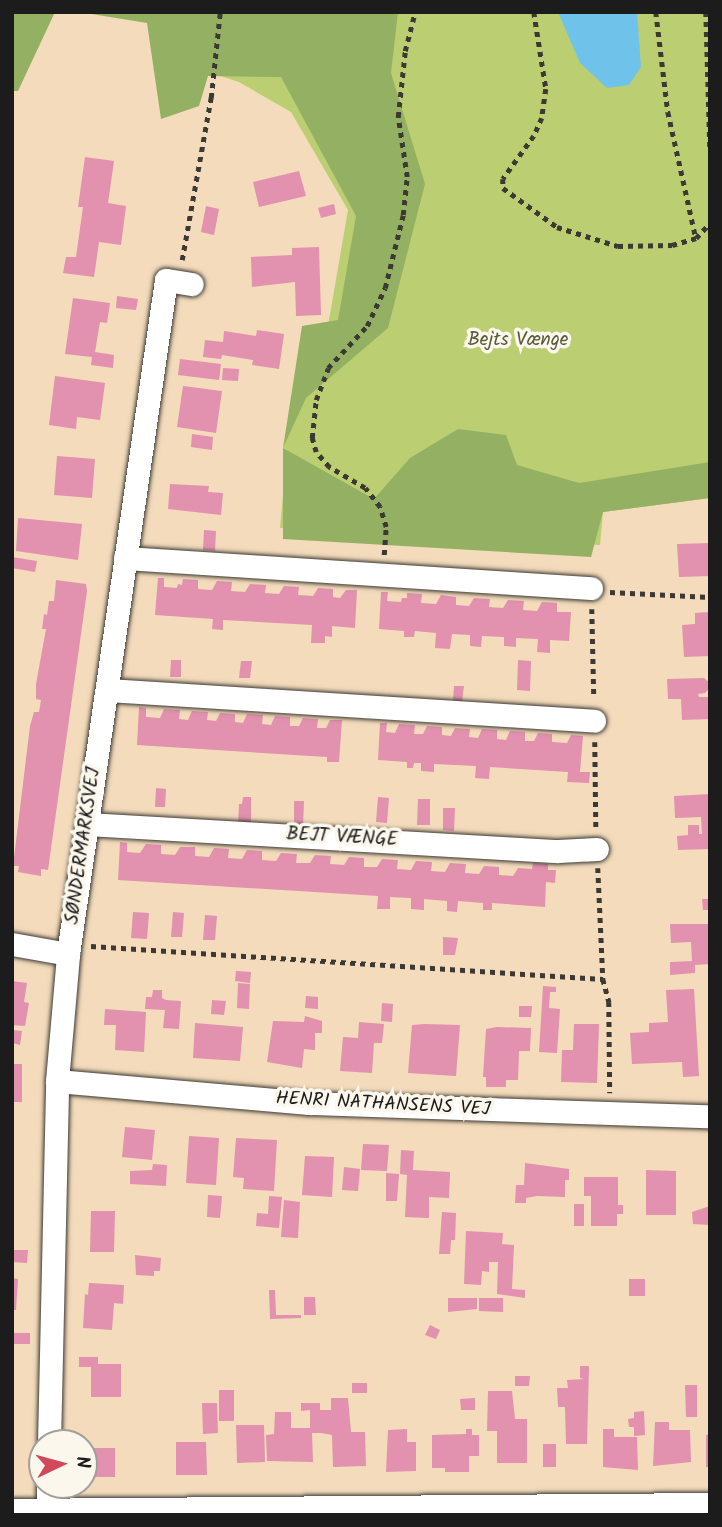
<!DOCTYPE html>
<meta charset="utf-8">
<style>
body{margin:0}
#map{position:relative;width:722px;height:1527px;overflow:hidden;background:#f3dbbb;font-family:Kalam,sans-serif}
div>[style]{position:absolute}
.green>*{inset:0;background:#bbce71}
.forest>*{inset:0;background:#94b163}
.water>*{inset:0;background:#6fc3eb}
.building>*{inset:0;background:#e291af}
.path>*{height:4.5px;margin-top:-2.25px;transform-origin:0;background:repeating-linear-gradient(90deg,#3c3934 0 5px,transparent 0 10px)}
.roads{filter:drop-shadow(0 0 2px #3c3934) drop-shadow(0 0 2px #3c3934)}
.street>*{height:23px;margin:-11.5px;padding:0 11.5px;transform-origin:11.5px;border-radius:11.5px;background:#fff}
span{translate:-50% -50%;white-space:nowrap;text-align:center;line-height:1.15;-webkit-text-stroke:7px #fbf7ec;paint-order:stroke}
.park-label{font-size:19px;color:#545a3a}
.street-label{font-size:19px;color:#1c1c1c}
.frame{position:absolute;inset:0;border:14px solid #1c1c1c;pointer-events:none}
.north{position:absolute;left:28px;top:1429px;width:70px;height:70px;box-sizing:border-box;background:#fbf7ec;border:2px solid #a29f99;border-radius:50%;rotate:85deg;font-size:19px;font-weight:700;line-height:28px;text-align:center;color:#1c1c1c}
.north::after{content:'';display:block;margin:auto;width:24px;height:32px;background:#d1495b;clip-path:polygon(50% 0,100% 100%,50% 72%,0 100%)}
</style>
<div id="map">
<div class="green">
<i style="clip-path:polygon(209px 12px,710px 12px,710px 498px,603px 512px,600px 545px,280px 528px,287px 450px,283px 448px,328px 326px,348px 210px,291px 112px,239px 82px,202px 70px)"></i>
</div>
<div class="forest">
<i style="clip-path:polygon(12px 12px,55px 12px,18px 91px,12px 91px)"></i>
<i style="clip-path:polygon(79px 12px,398px 12px,391px 73px,425px 184px,388px 328px,306px 398px,283px 448px,374px 499px,410px 458px,458px 429px,506px 435px,517px 465px,579px 483px,710px 462px,710px 498px,603px 512px,591px 557px,283px 539px,283px 448px,302px 326px,338px 320px,356px 216px,281px 77px,208px 76px,199px 106px,161px 119px,147px 23px)"></i>
</div>
<div class="water">
<i style="clip-path:polygon(558px 12px,637px 12px,641px 67px,629px 85px,607px 88px,580px 63px)"></i>
</div>
<div class="building">
<i style="clip-path:polygon(85px 157px,114px 161px,108px 203px,126px 206px,121px 245px,99px 242px,94px 277px,63px 273px,66px 257px,76px 257px,83px 207px,78px 207px)"></i>
<i style="clip-path:polygon(299px 171px,306px 196px,259px 207px,253px 182px)"></i>
<i style="clip-path:polygon(334px 204px,336px 214px,321px 218px,318px 208px)"></i>
<i style="clip-path:polygon(206px 206px,219px 209px,214px 235px,201px 232px)"></i>
<i style="clip-path:polygon(319px 247px,321px 315px,296px 316px,295px 282px,252px 287px,251px 257px,292px 255px,292px 248px)"></i>
<i style="clip-path:polygon(117px 296px,138px 299px,136px 310px,116px 308px)"></i>
<i style="clip-path:polygon(73px 298px,110px 303px,107px 323px,100px 322px,95px 352px,114px 355px,113px 368px,91px 365px,92px 357px,65px 354px)"></i>
<i style="clip-path:polygon(257px 330px,284px 334px,279px 369px,252px 365px,253px 360px,222px 355px,221px 359px,203px 357px,205px 340px,223px 342px,224px 331px,256px 336px)"></i>
<i style="clip-path:polygon(180px 359px,221px 364px,219px 380px,178px 375px)"></i>
<i style="clip-path:polygon(223px 368px,239px 369px,238px 381px,222px 380px)"></i>
<i style="clip-path:polygon(55px 376px,105px 383px,100px 420px,77px 417px,76px 429px,49px 425px)"></i>
<i style="clip-path:polygon(183px 386px,222px 391px,216px 433px,177px 427px)"></i>
<i style="clip-path:polygon(192px 434px,213px 437px,212px 450px,191px 447px)"></i>
<i style="clip-path:polygon(57px 456px,95px 459px,92px 498px,54px 495px)"></i>
<i style="clip-path:polygon(170px 484px,209px 486px,208px 492px,223px 493px,221px 515px,168px 509px)"></i>
<i style="clip-path:polygon(18px 518px,82px 524px,78px 560px,16px 551px)"></i>
<i style="clip-path:polygon(204px 530px,216px 531px,215px 551px,203px 550px)"></i>
<i style="clip-path:polygon(710px 543px,710px 576px,679px 577px,677px 544px)"></i>
<i style="clip-path:polygon(12px 557px,37px 561px,35px 572px,12px 568px)"></i>
<i style="clip-path:polygon(158px 578px,164px 578px,164px 587px,177px 588px,178px 584px,182px 585px,183px 579px,198px 580px,198px 589px,212px 590px,217px 581px,232px 582px,231px 591px,245px 592px,250px 584px,266px 585px,265px 593px,279px 594px,284px 586px,299px 587px,298px 595px,313px 596px,318px 588px,333px 589px,333px 597px,340px 598px,346px 590px,357px 590px,355px 628px,332px 626px,332px 637px,325px 636px,325px 643px,311px 643px,312px 625px,223px 620px,223px 630px,212px 629px,213px 619px,155px 615px)"></i>
<i style="clip-path:polygon(56px 580px,86px 584px,87px 591px,48px 870px,41px 869px,41px 876px,18px 872px,19px 866px,13px 866px,30px 726px,34px 712px,39px 712px,41px 700px,36px 699px,36px 684px,46px 629px,42px 629px,44px 614px,47px 615px,49px 601px,54px 601px)"></i>
<i style="clip-path:polygon(381px 592px,388px 592px,387px 601px,401px 602px,402px 598px,407px 598px,407px 593px,422px 594px,421px 603px,436px 604px,441px 595px,456px 597px,456px 605px,469px 606px,474px 598px,490px 599px,489px 607px,503px 608px,508px 600px,524px 601px,523px 610px,537px 611px,542px 602px,557px 603px,557px 612px,571px 612px,569px 641px,550px 640px,550px 653px,537px 652px,538px 639px,516px 638px,516px 647px,504px 646px,504px 637px,482px 636px,481px 647px,470px 646px,470px 635px,452px 634px,450px 649px,435px 648px,436px 633px,415px 631px,414px 637px,404px 637px,404px 631px,379px 629px)"></i>
<i style="clip-path:polygon(710px 612px,710px 656px,684px 657px,682px 625px,695px 624px,695px 613px)"></i>
<i style="clip-path:polygon(171px 660px,181px 660px,181px 677px,170px 677px)"></i>
<i style="clip-path:polygon(518px 660px,531px 661px,530px 691px,517px 690px)"></i>
<i style="clip-path:polygon(241px 661px,252px 661px,250px 678px,239px 678px)"></i>
<i style="clip-path:polygon(704px 678px,709px 682px,709px 689px,705px 693px,698px 694px,699px 697px,710px 697px,710px 719px,682px 720px,681px 699px,668px 699px,667px 679px)"></i>
<i style="clip-path:polygon(454px 686px,464px 686px,462px 701px,453px 700px)"></i>
<i style="clip-path:polygon(139px 707px,146px 708px,146px 717px,160px 718px,164px 709px,180px 710px,179px 719px,188px 720px,192px 711px,208px 712px,207px 720px,216px 721px,220px 713px,235px 714px,235px 722px,243px 723px,247px 714px,263px 715px,262px 724px,271px 725px,275px 716px,290px 717px,290px 726px,299px 726px,303px 718px,318px 719px,317px 728px,326px 728px,330px 720px,342px 720px,339px 762px,327px 762px,327px 757px,137px 745px)"></i>
<i style="clip-path:polygon(380px 723px,387px 723px,386px 732px,395px 733px,399px 724px,415px 725px,414px 734px,423px 734px,427px 726px,442px 727px,442px 735px,451px 736px,455px 728px,470px 729px,469px 737px,478px 738px,482px 729px,497px 730px,497px 739px,506px 740px,510px 731px,525px 732px,525px 741px,534px 741px,538px 733px,552px 734px,552px 742px,567px 743px,571px 735px,583px 736px,580px 772px,590px 772px,589px 783px,567px 782px,568px 772px,490px 767px,489px 779px,475px 778px,476px 766px,434px 764px,434px 772px,421px 771px,421px 763px,414px 763px,413px 768px,407px 768px,407px 762px,378px 760px)"></i>
<i style="clip-path:polygon(156px 788px,166px 789px,165px 807px,155px 807px)"></i>
<i style="clip-path:polygon(710px 794px,710px 849px,678px 850px,677px 836px,688px 835px,688px 825px,699px 825px,699px 834px,702px 834px,701px 817px,675px 818px,674px 796px)"></i>
<i style="clip-path:polygon(243px 797px,251px 797px,251px 825px,238px 824px,239px 804px,242px 804px)"></i>
<i style="clip-path:polygon(378px 797px,389px 798px,387px 823px,376px 822px)"></i>
<i style="clip-path:polygon(418px 799px,430px 799px,430px 825px,417px 825px)"></i>
<i style="clip-path:polygon(294px 801px,304px 801px,303px 826px,294px 825px)"></i>
<i style="clip-path:polygon(443px 808px,455px 808px,454px 831px,443px 830px)"></i>
<i style="clip-path:polygon(120px 842px,127px 843px,127px 852px,140px 853px,146px 844px,161px 845px,161px 854px,175px 855px,180px 847px,195px 847px,195px 856px,209px 857px,214px 848px,229px 849px,228px 858px,242px 859px,247px 850px,262px 851px,262px 860px,276px 861px,281px 853px,297px 854px,296px 863px,310px 863px,315px 855px,331px 856px,330px 864px,344px 865px,349px 857px,364px 858px,364px 867px,377px 867px,382px 859px,398px 860px,397px 869px,411px 870px,416px 861px,432px 862px,431px 871px,445px 872px,450px 863px,466px 864px,465px 873px,479px 874px,484px 866px,499px 867px,499px 875px,513px 876px,518px 868px,532px 869px,533px 863px,548px 864px,548px 870px,556px 870px,555px 883px,546px 882px,545px 907px,492px 903px,492px 910px,483px 910px,483px 903px,458px 901px,457px 912px,447px 911px,447px 901px,424px 899px,424px 910px,411px 909px,411px 898px,390px 897px,390px 909px,377px 909px,378px 896px,118px 880px)"></i>
<i style="clip-path:polygon(702px 899px,710px 899px,710px 910px,703px 910px)"></i>
<i style="clip-path:polygon(133px 912px,149px 913px,147px 939px,131px 938px)"></i>
<i style="clip-path:polygon(173px 912px,184px 913px,182px 937px,171px 937px)"></i>
<i style="clip-path:polygon(205px 915px,217px 916px,215px 940px,203px 940px)"></i>
<i style="clip-path:polygon(670px 924px,710px 924px,710px 964px,695px 965px,695px 973px,670px 975px,670px 962px,692px 961px,691px 942px,671px 943px)"></i>
<i style="clip-path:polygon(443px 937px,458px 938px,455px 955px,443px 955px)"></i>
<i style="clip-path:polygon(236px 971px,251px 972px,250px 983px,235px 981px)"></i>
<i style="clip-path:polygon(12px 981px,27px 983px,24px 1002px,29px 1003px,25px 1026px,12px 1025px)"></i>
<i style="clip-path:polygon(238px 983px,250px 984px,249px 1009px,237px 1008px)"></i>
<i style="clip-path:polygon(543px 986px,556px 987px,556px 992px,550px 992px,549px 1008px,560px 1009px,557px 1053px,539px 1052px)"></i>
<i style="clip-path:polygon(694px 989px,699px 1076px,683px 1077px,682px 1062px,632px 1064px,630px 1033px,649px 1032px,649px 1023px,668px 1022px,666px 990px)"></i>
<i style="clip-path:polygon(153px 990px,162px 990px,162px 998px,166px 1000px,181px 1001px,179px 1029px,163px 1028px,165px 1010px,145px 1009px,146px 997px,152px 997px)"></i>
<i style="clip-path:polygon(306px 996px,318px 997px,318px 1009px,305px 1008px)"></i>
<i style="clip-path:polygon(212px 1000px,226px 1001px,224px 1015px,211px 1014px)"></i>
<i style="clip-path:polygon(382px 1003px,393px 1004px,392px 1022px,381px 1021px)"></i>
<i style="clip-path:polygon(519px 1006px,532px 1006px,531px 1017px,519px 1017px)"></i>
<i style="clip-path:polygon(105px 1009px,146px 1012px,144px 1052px,115px 1050px,116px 1025px,104px 1025px)"></i>
<i style="clip-path:polygon(305px 1016px,322px 1021px,322px 1033px,315px 1033px,315px 1050px,304px 1049px,302px 1068px,267px 1062px,273px 1021px,304px 1022px)"></i>
<i style="clip-path:polygon(359px 1022px,384px 1024px,382px 1043px,374px 1043px,372px 1073px,340px 1071px,343px 1037px,358px 1038px)"></i>
<i style="clip-path:polygon(195px 1023px,243px 1027px,240px 1061px,193px 1058px)"></i>
<i style="clip-path:polygon(425px 1024px,460px 1025px,456px 1076px,408px 1073px,412px 1025px)"></i>
<i style="clip-path:polygon(574px 1024px,599px 1024px,597px 1083px,561px 1082px,562px 1050px,573px 1050px)"></i>
<i style="clip-path:polygon(497px 1027px,531px 1028px,530px 1051px,519px 1051px,518px 1080px,506px 1080px,506px 1087px,486px 1087px,486px 1077px,483px 1077px,486px 1029px)"></i>
<i style="clip-path:polygon(12px 1030px,22px 1031px,20px 1045px,12px 1043px)"></i>
<i style="clip-path:polygon(12px 1064px,22px 1064px,22px 1102px,12px 1102px)"></i>
<i style="clip-path:polygon(125px 1127px,155px 1130px,152px 1160px,122px 1157px)"></i>
<i style="clip-path:polygon(189px 1136px,219px 1138px,216px 1185px,186px 1183px)"></i>
<i style="clip-path:polygon(236px 1138px,277px 1140px,274px 1191px,243px 1189px,244px 1178px,233px 1177px)"></i>
<i style="clip-path:polygon(363px 1144px,389px 1145px,387px 1171px,361px 1170px)"></i>
<i style="clip-path:polygon(401px 1150px,414px 1151px,413px 1170px,450px 1172px,449px 1198px,429px 1197px,429px 1218px,405px 1217px,407px 1175px,400px 1174px)"></i>
<i style="clip-path:polygon(305px 1156px,334px 1157px,332px 1197px,302px 1195px)"></i>
<i style="clip-path:polygon(525px 1163px,569px 1169px,569px 1180px,565px 1180px,565px 1197px,537px 1196px,526px 1198px,526px 1203px,515px 1203px,516px 1185px,524px 1185px)"></i>
<i style="clip-path:polygon(153px 1164px,167px 1165px,166px 1186px,130px 1184px,130px 1171px,152px 1170px)"></i>
<i style="clip-path:polygon(344px 1167px,360px 1169px,358px 1191px,342px 1190px)"></i>
<i style="clip-path:polygon(646px 1170px,676px 1171px,676px 1215px,646px 1215px)"></i>
<i style="clip-path:polygon(386px 1173px,399px 1174px,397px 1201px,386px 1201px)"></i>
<i style="clip-path:polygon(584px 1177px,618px 1177px,618px 1205px,623px 1205px,623px 1214px,617px 1214px,617px 1226px,591px 1226px,591px 1196px,584px 1196px)"></i>
<i style="clip-path:polygon(208px 1195px,222px 1196px,220px 1218px,207px 1217px)"></i>
<i style="clip-path:polygon(269px 1196px,282px 1197px,279px 1228px,256px 1226px,257px 1213px,268px 1214px)"></i>
<i style="clip-path:polygon(284px 1200px,300px 1202px,298px 1238px,281px 1237px)"></i>
<i style="clip-path:polygon(574px 1204px,584px 1204px,584px 1226px,574px 1226px)"></i>
<i style="clip-path:polygon(710px 1206px,710px 1225px,693px 1224px,692px 1212px)"></i>
<i style="clip-path:polygon(91px 1211px,115px 1211px,114px 1252px,90px 1252px)"></i>
<i style="clip-path:polygon(442px 1212px,456px 1213px,455px 1240px,451px 1240px,450px 1254px,439px 1254px)"></i>
<i style="clip-path:polygon(466px 1231px,503px 1233px,502px 1244px,514px 1245px,512px 1289px,525px 1290px,525px 1298px,497px 1294px,498px 1262px,489px 1262px,489px 1272px,482px 1271px,481px 1285px,464px 1284px)"></i>
<i style="clip-path:polygon(12px 1250px,28px 1250px,27px 1263px,12px 1262px)"></i>
<i style="clip-path:polygon(135px 1255px,161px 1258px,160px 1271px,154px 1271px,154px 1276px,136px 1275px)"></i>
<i style="clip-path:polygon(12px 1278px,18px 1279px,16px 1310px,12px 1310px)"></i>
<i style="clip-path:polygon(629px 1279px,645px 1279px,645px 1296px,629px 1296px)"></i>
<i style="clip-path:polygon(89px 1283px,124px 1285px,123px 1304px,114px 1303px,112px 1330px,83px 1328px,85px 1294px,88px 1295px)"></i>
<i style="clip-path:polygon(269px 1290px,275px 1290px,276px 1315px,301px 1315px,301px 1318px,270px 1319px)"></i>
<i style="clip-path:polygon(304px 1297px,315px 1297px,316px 1315px,304px 1315px)"></i>
<i style="clip-path:polygon(448px 1298px,477px 1298px,477px 1309px,448px 1312px)"></i>
<i style="clip-path:polygon(479px 1298px,503px 1298px,503px 1312px,479px 1311px)"></i>
<i style="clip-path:polygon(430px 1325px,440px 1330px,436px 1339px,425px 1335px)"></i>
<i style="clip-path:polygon(13px 1333px,30px 1333px,30px 1344px,13px 1344px)"></i>
<i style="clip-path:polygon(79px 1357px,98px 1357px,98px 1364px,121px 1364px,121px 1397px,91px 1397px,91px 1367px,79px 1367px)"></i>
<i style="clip-path:polygon(580px 1366px,589px 1366px,587px 1444px,566px 1444px,565px 1407px,558px 1407px,557px 1388px,568px 1388px,567px 1380px,584px 1379px,580px 1378px)"></i>
<i style="clip-path:polygon(515px 1376px,530px 1376px,529px 1386px,515px 1386px)"></i>
<i style="clip-path:polygon(352px 1383px,367px 1383px,367px 1393px,352px 1393px)"></i>
<i style="clip-path:polygon(685px 1385px,697px 1385px,697px 1417px,686px 1417px)"></i>
<i style="clip-path:polygon(219px 1390px,234px 1390px,234px 1421px,219px 1421px)"></i>
<i style="clip-path:polygon(488px 1391px,512px 1391px,515px 1419px,527px 1419px,527px 1463px,497px 1463px,497px 1431px,487px 1431px)"></i>
<i style="clip-path:polygon(331px 1398px,348px 1398px,351px 1432px,365px 1432px,366px 1466px,333px 1467px,332px 1435px,321px 1433px,312px 1433px,313px 1462px,267px 1461px,266px 1435px,274px 1434px,275px 1412px,291px 1412px,291px 1428px,310px 1428px,310px 1410px,301px 1411px,301px 1403px,320px 1403px,320px 1410px,331px 1410px)"></i>
<i style="clip-path:polygon(475px 1398px,475px 1410px,461px 1410px,460px 1399px)"></i>
<i style="clip-path:polygon(202px 1403px,217px 1403px,218px 1433px,203px 1434px)"></i>
<i style="clip-path:polygon(644px 1411px,645px 1435px,634px 1436px,634px 1427px,629px 1427px,628px 1419px,634px 1418px,634px 1412px)"></i>
<i style="clip-path:polygon(655px 1422px,669px 1422px,669px 1430px,690px 1430px,691px 1462px,653px 1466px)"></i>
<i style="clip-path:polygon(236px 1425px,264px 1425px,265px 1462px,237px 1463px)"></i>
<i style="clip-path:polygon(407px 1429px,407px 1442px,416px 1442px,416px 1471px,386px 1472px,388px 1430px)"></i>
<i style="clip-path:polygon(466px 1429px,472px 1429px,472px 1435px,479px 1435px,479px 1456px,469px 1456px,469px 1472px,445px 1472px,445px 1468px,432px 1468px,432px 1435px,466px 1434px)"></i>
<i style="clip-path:polygon(603px 1429px,614px 1429px,614px 1437px,637px 1437px,638px 1470px,603px 1467px)"></i>
<i style="clip-path:polygon(710px 1434px,710px 1467px,706px 1467px,706px 1435px)"></i>
<i style="clip-path:polygon(176px 1442px,206px 1442px,207px 1475px,176px 1475px)"></i>
<i style="clip-path:polygon(543px 1444px,556px 1444px,556px 1467px,543px 1467px)"></i>
<i style="clip-path:polygon(84px 1448px,115px 1448px,115px 1477px,84px 1477px)"></i>
</div>
<div class="path">
<i style="left:534px;top:12px;width:78px;rotate:81.1deg"></i>
<i style="left:546px;top:89px;width:29px;rotate:98deg"></i>
<i style="left:542px;top:118px;width:20px;rotate:114deg"></i>
<i style="left:534px;top:136px;width:53px;rotate:125.8deg"></i>
<i style="left:503px;top:179px;width:9px;rotate:90deg"></i>
<i style="left:503px;top:188px;width:67px;rotate:35.8deg"></i>
<i style="left:557px;top:227px;width:64px;rotate:17.3deg"></i>
<i style="left:618px;top:246px;width:54px;rotate:-1.1deg"></i>
<i style="left:672px;top:245px;width:25px;rotate:-16deg"></i>
<i style="left:696px;top:238px;width:21px;rotate:-47deg"></i>
<i style="left:656px;top:12px;width:101px;rotate:83.2deg"></i>
<i style="left:668px;top:112px;width:129px;rotate:77.5deg"></i>
<i style="left:706px;top:12px;width:135px;rotate:88.3deg"></i>
<i style="left:182px;top:260px;width:165px;rotate:-79.9deg"></i>
<i style="left:211px;top:98px;width:86px;rotate:-84deg"></i>
<i style="left:384px;top:555px;width:28px;rotate:-86deg"></i>
<i style="left:386px;top:527px;width:21px;rotate:-107deg"></i>
<i style="left:380px;top:507px;width:24px;rotate:-128deg"></i>
<i style="left:365px;top:488px;width:42px;rotate:-149.7deg"></i>
<i style="left:329px;top:467px;width:20px;rotate:-131deg"></i>
<i style="left:316px;top:452px;width:15px;rotate:-106deg"></i>
<i style="left:312px;top:438px;width:38px;rotate:-84deg"></i>
<i style="left:316px;top:400px;width:34px;rotate:-69deg"></i>
<i style="left:328px;top:368px;width:57px;rotate:-47.1deg"></i>
<i style="left:367px;top:326px;width:42px;rotate:-64.7deg"></i>
<i style="left:385px;top:288px;width:75px;rotate:-76.1deg"></i>
<i style="left:403px;top:215px;width:38px;rotate:-84deg"></i>
<i style="left:407px;top:177px;width:61px;rotate:-98.5deg"></i>
<i style="left:398px;top:117px;width:66px;rotate:-83.9deg"></i>
<i style="left:405px;top:51px;width:40px;rotate:-75.6deg"></i>
<i style="left:610px;top:592px;width:100px;rotate:2.9deg"></i>
<i style="left:592px;top:609px;width:89px;rotate:88.7deg"></i>
<i style="left:595px;top:742px;width:86px;rotate:89.3deg"></i>
<i style="left:598px;top:868px;width:111px;rotate:87.4deg"></i>
<i style="left:603px;top:979px;width:24px;rotate:75deg"></i>
<i style="left:609px;top:1002px;width:91px;rotate:89.4deg"></i>
<i style="left:91px;top:946px;width:513px;rotate:3.69deg"></i>
</div>
<div class="roads">
<div class="street">
<i style="left:125px;top:558px;width:467px;rotate:3.7deg"></i>
<i style="left:107px;top:690px;width:488px;rotate:3.6deg"></i>
<i style="left:87px;top:824px;width:472px;rotate:3.3deg"></i>
<i style="left:558px;top:851px;width:39px;rotate:-3deg"></i>
<i style="left:12px;top:944px;width:57px;rotate:10.1deg"></i>
<i style="left:57px;top:1081px;width:253px;rotate:5deg"></i>
<i style="left:309px;top:1103px;width:401px;rotate:1.9deg"></i>
<i style="left:49px;top:1443px;width:362px;rotate:-88.7deg"></i>
<i style="left:57px;top:1081px;width:127px;rotate:-85deg"></i>
<i style="left:68px;top:954px;width:681px;rotate:-81.73deg"></i>
<i style="left:166px;top:280px;width:26px;rotate:9deg"></i>
<i style="left:12px;top:1510px;width:698px;rotate:-0.49deg"></i>
<i style="left:48px;top:1515px;width:30px;rotate:-90deg"></i>
</div>
</div>
<div class="park-label">
<span style="left:518px;top:341px">Bejts Vænge</span>
</div>
<div class="street-label">
<span style="left:342px;top:838px;rotate:3deg">BEJT VÆNGE</span>
<span style="left:84px;top:846px;rotate:-82deg">SØNDERMARKSVEJ</span>
<span style="left:383px;top:1105px;rotate:3deg">HENRI NATHANSENS VEJ</span>
</div>
<div class="frame"></div>
<div class="north">N</div>
</div>
